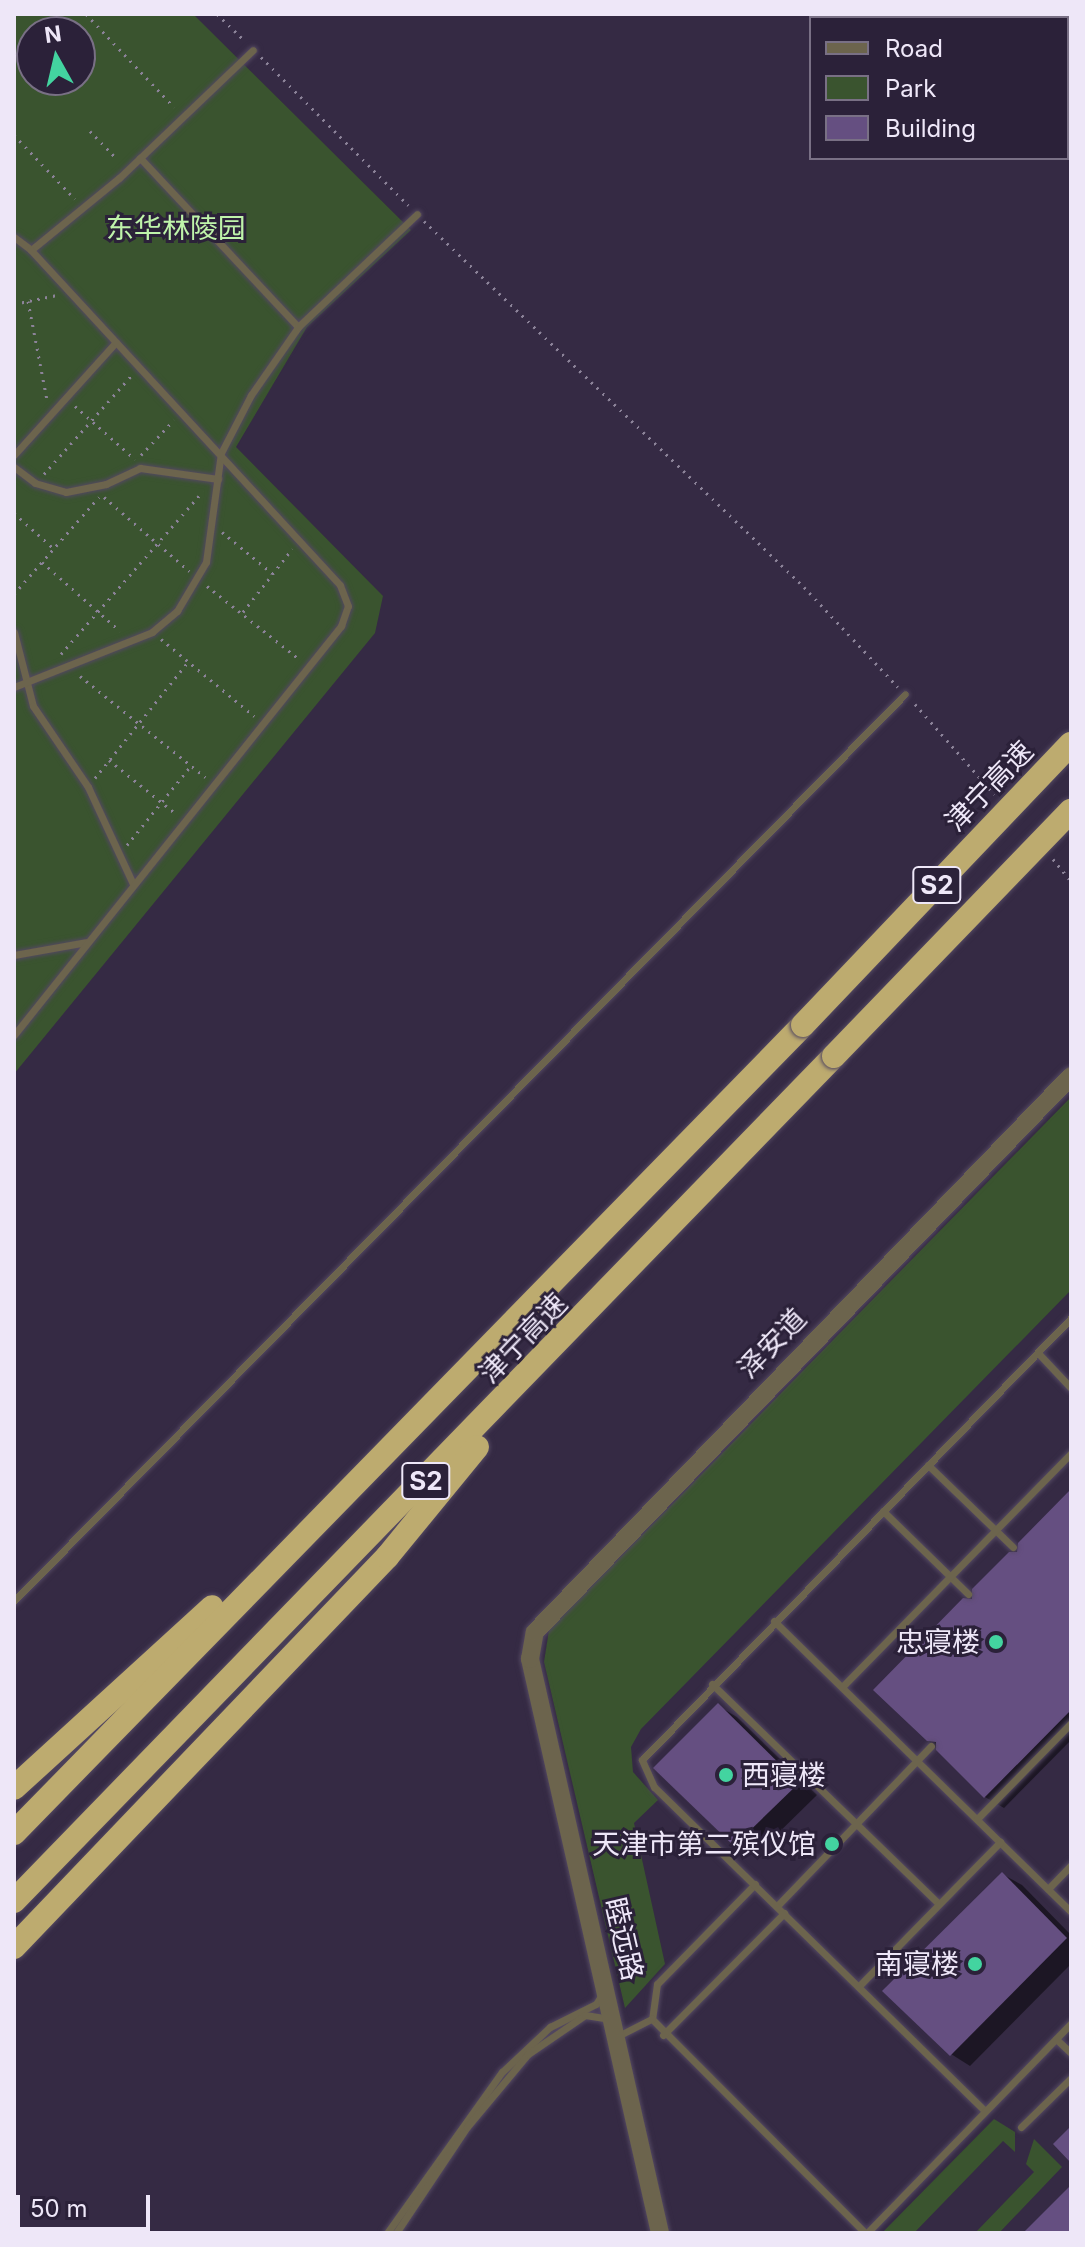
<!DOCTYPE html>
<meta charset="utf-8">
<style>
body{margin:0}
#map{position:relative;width:1085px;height:2247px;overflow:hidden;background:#352a44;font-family:Inter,"Noto Sans SC",sans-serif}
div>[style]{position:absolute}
.green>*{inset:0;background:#3a542f}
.shadow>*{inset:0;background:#0007}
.building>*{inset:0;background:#654f81}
.path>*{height:3px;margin-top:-1.5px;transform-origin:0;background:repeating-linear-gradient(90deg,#8c8399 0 2px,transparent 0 8px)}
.roads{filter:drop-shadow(0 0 2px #534861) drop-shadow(0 0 2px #534861)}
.service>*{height:7px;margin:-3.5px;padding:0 3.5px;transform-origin:3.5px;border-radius:3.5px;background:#6c644d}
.tertiary>*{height:18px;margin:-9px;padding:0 9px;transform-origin:9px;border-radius:9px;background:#6c644d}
.motorway>*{height:24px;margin:-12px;padding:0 12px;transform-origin:12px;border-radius:12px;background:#bdab6f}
.bridges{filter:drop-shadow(0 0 2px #534861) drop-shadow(0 0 2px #534861)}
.motorway-bridge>*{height:24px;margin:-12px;padding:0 12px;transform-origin:12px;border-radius:12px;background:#bdab6f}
.dots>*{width:22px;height:22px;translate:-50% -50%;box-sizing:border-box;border:4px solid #2b2139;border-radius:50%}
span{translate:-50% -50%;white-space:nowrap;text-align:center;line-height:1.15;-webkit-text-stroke:6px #2b2139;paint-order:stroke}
.shield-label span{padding:2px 6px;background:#2b2139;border:2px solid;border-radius:6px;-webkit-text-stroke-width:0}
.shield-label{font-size:26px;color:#eee7f8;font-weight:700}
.park-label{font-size:28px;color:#bff4aa}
.street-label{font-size:28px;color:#eee7f8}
.poi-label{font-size:28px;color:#eee7f8}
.right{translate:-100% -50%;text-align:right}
.left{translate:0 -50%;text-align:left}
.frame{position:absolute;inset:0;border:16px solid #eee7f8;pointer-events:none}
.legend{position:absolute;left:809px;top:16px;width:260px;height:144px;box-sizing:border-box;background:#2b2139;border:2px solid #797085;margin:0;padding:10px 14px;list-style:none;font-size:24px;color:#eee7f8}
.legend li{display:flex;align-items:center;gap:16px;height:40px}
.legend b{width:40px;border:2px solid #797085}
.north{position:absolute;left:16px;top:16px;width:80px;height:80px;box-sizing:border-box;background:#2b2139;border:2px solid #797085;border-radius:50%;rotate:352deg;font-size:22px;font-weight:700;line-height:32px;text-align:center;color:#eee7f8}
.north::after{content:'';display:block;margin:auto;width:28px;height:36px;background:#43d4a0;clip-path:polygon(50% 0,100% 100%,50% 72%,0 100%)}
.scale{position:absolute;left:16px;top:2195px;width:134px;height:36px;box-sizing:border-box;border:4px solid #eee7f8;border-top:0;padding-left:10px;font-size:24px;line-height:28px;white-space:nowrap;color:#eee7f8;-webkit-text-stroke:6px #2b2139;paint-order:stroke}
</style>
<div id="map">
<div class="green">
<i style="clip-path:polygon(evenodd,14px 14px,193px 14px,411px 230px,307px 327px,236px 447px,383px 596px,375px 633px,14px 1074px,14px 14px,32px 32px,80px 32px,80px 80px,32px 80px,32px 32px)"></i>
<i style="clip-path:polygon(1071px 1097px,1071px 1290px,641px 1729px,631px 1747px,633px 1772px,658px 1800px,634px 1823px,665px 1964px,625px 2008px,544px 1662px,549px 1630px)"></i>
<i style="clip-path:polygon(994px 2119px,1015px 2132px,1015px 2152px,1003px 2141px,914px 2233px,882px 2233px)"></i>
<i style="clip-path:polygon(1034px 2139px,1062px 2167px,999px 2233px,975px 2233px,1034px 2172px,1026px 2164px)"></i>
</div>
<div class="shadow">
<i style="clip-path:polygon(1071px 1491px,1071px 1740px,1004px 1808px,985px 1797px,928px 1740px,974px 1601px)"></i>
<i style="clip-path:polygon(718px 1706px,737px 1717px,817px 1795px,755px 1856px,736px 1845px,656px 1768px)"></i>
<i style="clip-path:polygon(1002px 1874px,1022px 1885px,1071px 1935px,1071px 1964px,970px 2066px,951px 2054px)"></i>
</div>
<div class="building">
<i style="clip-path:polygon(1071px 1489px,1071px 1710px,984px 1798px,936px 1750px,936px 1742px,927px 1741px,873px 1690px,963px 1598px,972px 1599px,972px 1589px,1009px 1552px,1017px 1552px,1018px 1543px)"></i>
<i style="clip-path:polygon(718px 1703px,799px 1783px,734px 1846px,653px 1768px)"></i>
<i style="clip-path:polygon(1002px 1872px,1067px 1938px,950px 2056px,882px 1991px)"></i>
<i style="clip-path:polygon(1071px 2126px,1071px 2163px,1053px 2144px)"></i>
<i style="clip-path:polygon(1071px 2185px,1071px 2233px,1023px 2233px)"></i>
</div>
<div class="path">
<i style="left:86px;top:14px;width:128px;rotate:46.6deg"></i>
<i style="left:217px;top:14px;width:37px;rotate:44deg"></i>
<i style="left:261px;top:57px;width:209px;rotate:45.2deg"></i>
<i style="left:90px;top:131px;width:40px;rotate:46deg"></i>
<i style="left:14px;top:135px;width:88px;rotate:46.4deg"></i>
<i style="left:424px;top:221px;width:528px;rotate:43.92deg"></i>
<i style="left:804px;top:587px;width:137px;rotate:46.8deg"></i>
<i style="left:28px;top:301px;width:101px;rotate:79.1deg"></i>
<i style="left:14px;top:304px;width:44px;rotate:-11.8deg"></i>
<i style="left:75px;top:406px;width:80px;rotate:41.5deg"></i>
<i style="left:141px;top:455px;width:48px;rotate:-46.7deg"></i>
<i style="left:44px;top:474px;width:132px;rotate:-48.4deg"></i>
<i style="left:104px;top:497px;width:113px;rotate:41deg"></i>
<i style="left:14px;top:513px;width:52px;rotate:41.9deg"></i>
<i style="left:222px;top:532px;width:65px;rotate:39.4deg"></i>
<i style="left:42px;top:562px;width:104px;rotate:41.5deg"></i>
<i style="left:207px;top:586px;width:116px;rotate:38.4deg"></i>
<i style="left:14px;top:594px;width:129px;rotate:-48.8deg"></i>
<i style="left:243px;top:612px;width:80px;rotate:-52.1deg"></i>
<i style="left:161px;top:639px;width:121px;rotate:39.6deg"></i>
<i style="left:61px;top:654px;width:216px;rotate:-48.9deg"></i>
<i style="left:80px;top:676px;width:161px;rotate:38.9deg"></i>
<i style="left:915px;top:704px;width:120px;rotate:48.7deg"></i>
<i style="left:109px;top:760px;width:85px;rotate:38.8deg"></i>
<i style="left:95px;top:778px;width:149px;rotate:-51.3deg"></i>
<i style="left:127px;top:845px;width:100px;rotate:-51.1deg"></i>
<i style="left:1053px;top:859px;width:28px;rotate:51deg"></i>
</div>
<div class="roads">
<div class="service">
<i style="left:140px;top:158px;width:231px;rotate:46.9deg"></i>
<i style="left:14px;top:237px;width:21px;rotate:37deg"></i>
<i style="left:31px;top:250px;width:114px;rotate:-39.3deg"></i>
<i style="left:119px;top:178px;width:185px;rotate:-43.7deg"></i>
<i style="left:14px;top:455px;width:152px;rotate:-47.9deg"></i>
<i style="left:14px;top:467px;width:26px;rotate:37deg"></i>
<i style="left:35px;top:483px;width:32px;rotate:16deg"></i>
<i style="left:66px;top:492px;width:41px;rotate:-11.3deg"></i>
<i style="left:106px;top:484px;width:38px;rotate:-25deg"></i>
<i style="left:140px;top:468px;width:79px;rotate:8deg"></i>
<i style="left:14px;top:632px;width:76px;rotate:75.6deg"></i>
<i style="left:33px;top:706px;width:98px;rotate:55.8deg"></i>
<i style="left:88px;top:787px;width:107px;rotate:65.1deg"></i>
<i style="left:14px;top:687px;width:149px;rotate:-21.7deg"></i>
<i style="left:152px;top:632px;width:33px;rotate:-40deg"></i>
<i style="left:177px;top:611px;width:57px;rotate:-59.4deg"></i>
<i style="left:206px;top:562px;width:110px;rotate:-82.2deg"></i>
<i style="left:221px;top:453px;width:65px;rotate:-62.7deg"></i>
<i style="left:251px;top:395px;width:83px;rotate:-55.3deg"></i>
<i style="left:298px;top:327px;width:164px;rotate:-43.5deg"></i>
<i style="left:14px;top:955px;width:74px;rotate:-10.1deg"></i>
<i style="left:14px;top:1035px;width:524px;rotate:-51.36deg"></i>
<i style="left:341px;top:626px;width:21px;rotate:-71deg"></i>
<i style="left:348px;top:606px;width:22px;rotate:-111deg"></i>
<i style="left:340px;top:585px;width:456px;rotate:-132.7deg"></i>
<i style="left:1038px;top:1353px;width:48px;rotate:46.7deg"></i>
<i style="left:928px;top:1465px;width:118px;rotate:44deg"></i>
<i style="left:883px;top:1511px;width:119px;rotate:44.3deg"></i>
<i style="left:14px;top:1601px;width:1271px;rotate:-45.51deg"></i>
<i style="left:774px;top:1621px;width:416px;rotate:44.4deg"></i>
<i style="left:712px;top:1684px;width:315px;rotate:44.1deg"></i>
<i style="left:842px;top:1687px;width:327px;rotate:-45.6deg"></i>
<i style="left:977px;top:1819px;width:134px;rotate:-45.6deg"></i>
<i style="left:755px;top:1884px;width:140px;rotate:134.4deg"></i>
<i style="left:657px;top:1984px;width:35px;rotate:98deg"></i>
<i style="left:652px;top:2019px;width:302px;rotate:45.1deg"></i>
<i style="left:1048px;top:1889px;width:33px;rotate:-46deg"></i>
<i style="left:777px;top:1906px;width:222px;rotate:-46.1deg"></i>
<i style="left:859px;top:1986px;width:202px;rotate:-45.6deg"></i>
<i style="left:663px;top:2035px;width:172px;rotate:-45.2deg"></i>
<i style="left:618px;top:2036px;width:38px;rotate:-27deg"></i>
<i style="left:1056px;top:2039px;width:21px;rotate:43deg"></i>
<i style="left:985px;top:2111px;width:463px;rotate:-135.6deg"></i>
<i style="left:654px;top:1787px;width:30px;rotate:-114deg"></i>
<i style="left:642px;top:1760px;width:616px;rotate:-45.86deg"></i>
<i style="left:1021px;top:2127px;width:70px;rotate:-44.4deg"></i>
<i style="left:387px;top:2233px;width:198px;rotate:-54.5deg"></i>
<i style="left:502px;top:2072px;width:66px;rotate:-43.2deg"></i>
<i style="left:550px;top:2027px;width:51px;rotate:-26.6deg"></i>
<i style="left:596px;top:2004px;width:13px;rotate:-58deg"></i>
<i style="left:396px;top:2233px;width:128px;rotate:-56.2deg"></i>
<i style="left:467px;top:2127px;width:95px;rotate:-50.1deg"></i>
<i style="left:528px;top:2054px;width:69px;rotate:-34.4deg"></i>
<i style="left:585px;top:2015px;width:24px;rotate:9deg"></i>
<i style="left:867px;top:2233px;width:293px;rotate:-45.8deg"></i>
</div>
<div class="tertiary">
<i style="left:660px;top:2233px;width:589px;rotate:-102.76deg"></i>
<i style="left:530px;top:1659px;width:27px;rotate:-80deg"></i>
<i style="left:535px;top:1632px;width:772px;rotate:-46.05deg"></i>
</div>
<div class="motorway">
<i style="left:14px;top:1788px;width:268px;rotate:-42.4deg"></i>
<i style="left:14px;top:1833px;width:1129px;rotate:-45.68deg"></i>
<i style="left:14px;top:1901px;width:1177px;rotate:-45.86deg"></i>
<i style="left:14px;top:1947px;width:540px;rotate:-46.28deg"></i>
<i style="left:387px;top:1557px;width:142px;rotate:-50.7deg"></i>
</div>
</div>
<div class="bridges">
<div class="motorway-bridge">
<i style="left:803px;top:1025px;width:388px;rotate:-46.4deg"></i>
<i style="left:834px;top:1056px;width:341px;rotate:-46deg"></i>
</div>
</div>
<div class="dots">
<i style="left:996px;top:1642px;background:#43d4a0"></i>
<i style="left:726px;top:1775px;background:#43d4a0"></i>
<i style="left:832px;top:1844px;background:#43d4a0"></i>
<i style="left:975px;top:1964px;background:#43d4a0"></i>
</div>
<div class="shield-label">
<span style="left:937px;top:885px">S2</span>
<span style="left:426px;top:1481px">S2</span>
</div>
<div class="park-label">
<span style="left:176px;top:228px">东华林陵园</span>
</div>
<div class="street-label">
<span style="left:989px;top:786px;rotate:-46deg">津宁高速</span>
<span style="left:523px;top:1338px;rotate:-46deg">津宁高速</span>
<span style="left:772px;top:1343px;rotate:-46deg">泽安道</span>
<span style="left:624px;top:1939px;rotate:77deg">睦远路</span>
</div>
<div class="poi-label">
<span class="right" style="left:980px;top:1642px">忠寝楼</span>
<span class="left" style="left:742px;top:1775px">西寝楼</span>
<span class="right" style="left:816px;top:1844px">天津市第二殡仪馆</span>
<span class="right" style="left:959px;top:1964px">南寝楼</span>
</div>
<div class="frame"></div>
<ul class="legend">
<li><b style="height:10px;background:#6c644d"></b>Road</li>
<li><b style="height:22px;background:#3a542f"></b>Park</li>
<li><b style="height:22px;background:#654f81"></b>Building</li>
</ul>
<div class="north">N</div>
<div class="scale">50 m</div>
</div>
